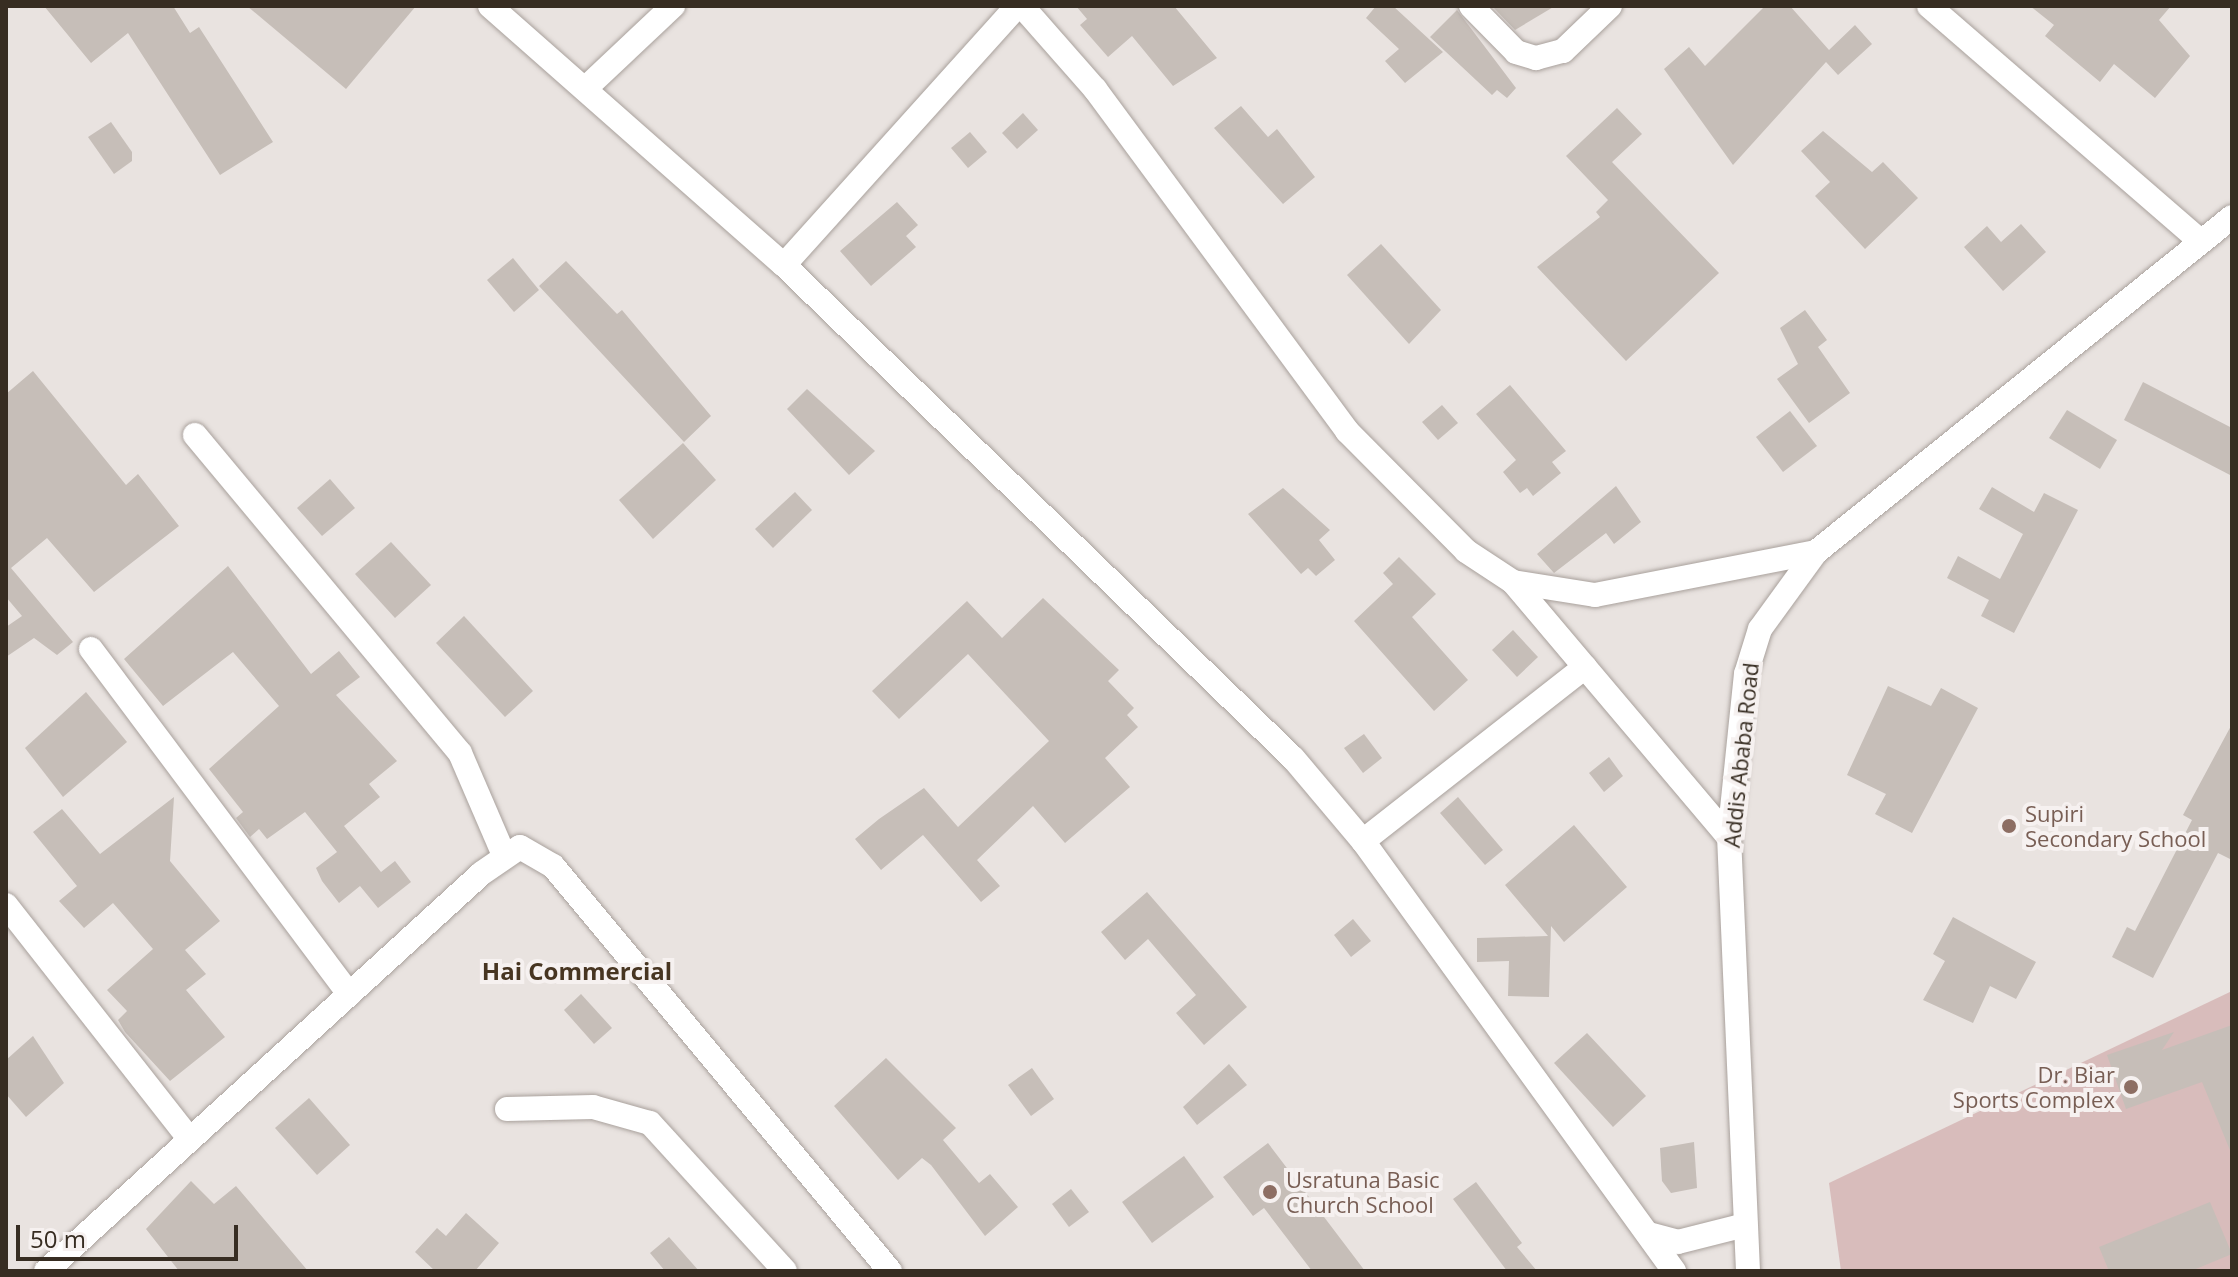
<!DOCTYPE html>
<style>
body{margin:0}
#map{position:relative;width:2238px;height:1277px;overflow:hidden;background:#e9e3e0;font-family:"Open Sans",sans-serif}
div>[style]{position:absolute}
.green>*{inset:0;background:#d8bcbb}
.building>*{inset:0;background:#c6beb8}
.roads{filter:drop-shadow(0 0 2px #a9a19c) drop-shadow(0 0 2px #a9a19c)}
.street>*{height:24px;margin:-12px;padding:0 12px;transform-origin:12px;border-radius:12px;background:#fff}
.secondary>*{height:24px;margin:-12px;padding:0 12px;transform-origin:12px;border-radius:12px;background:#fff}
.dots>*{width:22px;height:22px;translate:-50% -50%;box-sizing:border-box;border:4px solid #f6f1f0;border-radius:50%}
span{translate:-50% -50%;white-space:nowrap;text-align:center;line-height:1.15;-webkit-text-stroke:8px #f6f1f0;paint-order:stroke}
.street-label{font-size:22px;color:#372d22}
.education-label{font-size:22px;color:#785e54}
.left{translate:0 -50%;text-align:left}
.right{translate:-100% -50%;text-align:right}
.neighbourhood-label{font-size:24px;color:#473521;font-weight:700}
.frame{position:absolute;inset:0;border:8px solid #372d22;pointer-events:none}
.scale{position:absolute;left:16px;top:1225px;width:222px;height:36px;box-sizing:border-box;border:4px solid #372d22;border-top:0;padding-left:10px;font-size:24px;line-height:28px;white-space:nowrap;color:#372d22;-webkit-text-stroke:6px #f6f1f0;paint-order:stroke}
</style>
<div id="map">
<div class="green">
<i style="clip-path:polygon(2232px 991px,2232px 1271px,1841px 1271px,1829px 1183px)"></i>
</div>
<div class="building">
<i style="clip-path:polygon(44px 6px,173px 6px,190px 33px,199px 27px,273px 142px,220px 175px,128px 33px,91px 63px)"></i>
<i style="clip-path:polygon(247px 6px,416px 6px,346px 89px)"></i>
<i style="clip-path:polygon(1076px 6px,1174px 6px,1217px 58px,1173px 86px,1132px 36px,1108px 57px,1080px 25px,1087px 19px)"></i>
<i style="clip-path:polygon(1376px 6px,1393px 6px,1443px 52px,1405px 83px,1385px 61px,1399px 49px,1366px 18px)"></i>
<i style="clip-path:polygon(1492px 6px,1555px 6px,1515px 30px)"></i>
<i style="clip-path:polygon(1765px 6px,1790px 6px,1829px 50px,1855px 25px,1872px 44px,1838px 75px,1826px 62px,1733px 165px,1664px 69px,1689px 47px,1705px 66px)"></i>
<i style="clip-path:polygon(2030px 6px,2171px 6px,2159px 20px,2190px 56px,2155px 98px,2114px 64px,2100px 82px,2045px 36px,2054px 25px)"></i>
<i style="clip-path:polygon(1457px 10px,1516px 88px,1507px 98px,1497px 90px,1492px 95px,1430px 37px)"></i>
<i style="clip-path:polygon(1241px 106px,1268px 137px,1277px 129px,1315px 177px,1283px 204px,1214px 128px)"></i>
<i style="clip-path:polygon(1617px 108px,1642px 134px,1612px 162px,1719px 273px,1626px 361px,1537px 267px,1600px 217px,1596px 212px,1608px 200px,1566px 156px)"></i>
<i style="clip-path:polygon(1023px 113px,1038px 130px,1017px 149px,1002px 133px)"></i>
<i style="clip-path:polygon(111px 122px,132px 152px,132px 161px,114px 174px,88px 137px)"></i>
<i style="clip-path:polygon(1823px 131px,1872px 172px,1883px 162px,1918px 198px,1865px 249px,1815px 196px,1830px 182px,1801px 151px)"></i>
<i style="clip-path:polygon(970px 132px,987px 152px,968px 168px,951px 148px)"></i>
<i style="clip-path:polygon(897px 202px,918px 225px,906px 236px,916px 247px,871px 286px,840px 251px)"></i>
<i style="clip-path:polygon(2021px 224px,2046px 252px,2003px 291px,1964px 247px,1987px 226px,2001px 242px)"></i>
<i style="clip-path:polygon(1381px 244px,1441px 310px,1409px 344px,1347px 275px)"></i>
<i style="clip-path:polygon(513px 258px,539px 290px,514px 312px,487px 280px)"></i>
<i style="clip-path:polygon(566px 261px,617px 314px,622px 310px,711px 416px,684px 442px,539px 286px)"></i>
<i style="clip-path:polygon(1805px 310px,1827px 340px,1818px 347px,1850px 393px,1809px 423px,1777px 379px,1798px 364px,1780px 328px)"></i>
<i style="clip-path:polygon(33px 371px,126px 485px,138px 474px,179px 526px,94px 592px,47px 538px,11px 568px,73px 642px,57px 655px,34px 638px,6px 657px,6px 627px,22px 616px,6px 597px,6px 394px)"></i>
<i style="clip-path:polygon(2143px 382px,2232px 428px,2232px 476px,2124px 420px)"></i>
<i style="clip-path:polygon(1510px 385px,1566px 451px,1552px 462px,1561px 473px,1533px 496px,1527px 488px,1520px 493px,1503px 472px,1516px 460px,1476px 414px)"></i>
<i style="clip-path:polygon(807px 389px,875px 451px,849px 475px,787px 409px)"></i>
<i style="clip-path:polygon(1442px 405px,1458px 423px,1438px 440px,1422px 422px)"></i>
<i style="clip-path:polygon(2067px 410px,2117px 440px,2100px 469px,2049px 438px)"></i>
<i style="clip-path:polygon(1790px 411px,1817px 446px,1783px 472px,1756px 437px)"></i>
<i style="clip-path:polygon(683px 443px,716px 480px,653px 539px,619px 500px)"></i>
<i style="clip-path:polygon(330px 479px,355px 508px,322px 536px,297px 508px)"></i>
<i style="clip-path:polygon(1616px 486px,1641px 522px,1614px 544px,1606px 533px,1554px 573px,1537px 554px)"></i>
<i style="clip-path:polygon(1992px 487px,2034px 512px,2044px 493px,2078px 510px,2014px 633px,1981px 616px,1989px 600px,1947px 578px,1958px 556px,2000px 579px,2023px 534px,1979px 509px)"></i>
<i style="clip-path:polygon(1283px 488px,1330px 530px,1319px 540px,1335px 560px,1316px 576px,1308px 568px,1301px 574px,1248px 514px)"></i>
<i style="clip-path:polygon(795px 492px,812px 510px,773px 548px,755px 529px)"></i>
<i style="clip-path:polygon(391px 542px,431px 585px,395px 618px,355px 574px)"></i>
<i style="clip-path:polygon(1399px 557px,1436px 594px,1412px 617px,1468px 680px,1434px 711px,1354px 621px,1393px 584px,1383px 573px)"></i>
<i style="clip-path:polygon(228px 566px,311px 674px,339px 651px,360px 677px,336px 695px,397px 761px,369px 784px,380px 797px,344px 826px,381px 872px,395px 861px,411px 882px,378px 908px,360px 886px,339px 903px,322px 881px,316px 868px,337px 852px,305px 812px,267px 839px,259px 829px,250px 837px,236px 818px,243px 812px,209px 769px,279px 706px,233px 652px,163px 706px,124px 659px)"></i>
<i style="clip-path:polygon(1043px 598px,1119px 670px,1108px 681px,1134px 708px,1127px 715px,1138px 727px,1105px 758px,1130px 787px,1065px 843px,1033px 806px,977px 860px,1000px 886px,981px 902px,923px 835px,881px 870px,855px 839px,879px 819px,924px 788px,958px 827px,1049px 741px,968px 654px,899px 719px,872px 691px,967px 601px,1002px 638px)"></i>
<i style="clip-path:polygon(464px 616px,533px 691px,505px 717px,436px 643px)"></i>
<i style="clip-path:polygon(1513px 630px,1538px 657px,1517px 677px,1492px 650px)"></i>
<i style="clip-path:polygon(1888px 686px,1931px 706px,1941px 688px,1978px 708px,1912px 833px,1875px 814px,1886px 794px,1847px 775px)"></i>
<i style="clip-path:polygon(86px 692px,127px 742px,63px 797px,25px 748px)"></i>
<i style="clip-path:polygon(2232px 724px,2232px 860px,2218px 853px,2153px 978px,2112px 957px,2127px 927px,2135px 931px,2192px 820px,2183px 815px)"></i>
<i style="clip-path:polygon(1364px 734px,1382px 758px,1363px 773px,1344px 748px)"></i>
<i style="clip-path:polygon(1609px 757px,1623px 776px,1604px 792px,1589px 773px)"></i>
<i style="clip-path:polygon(174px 797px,170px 861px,220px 921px,185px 950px,206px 974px,186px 990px,225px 1037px,170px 1081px,125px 1032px,118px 1020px,127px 1011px,107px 990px,153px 949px,113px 903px,84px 928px,59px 901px,77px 886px,33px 832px,62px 809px,100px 854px)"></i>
<i style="clip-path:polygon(1458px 797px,1503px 850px,1485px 865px,1440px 813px)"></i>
<i style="clip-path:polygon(1574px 825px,1627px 887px,1564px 942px,1551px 926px,1549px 997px,1508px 996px,1509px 961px,1477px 962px,1477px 938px,1548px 936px,1505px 885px)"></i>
<i style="clip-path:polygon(1147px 892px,1247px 1007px,1204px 1045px,1176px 1013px,1196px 995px,1148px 939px,1125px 960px,1101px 932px)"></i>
<i style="clip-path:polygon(1953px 917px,2036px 962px,2016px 999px,1990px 986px,1973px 1023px,1923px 1000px,1945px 961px,1933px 954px)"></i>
<i style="clip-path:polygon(1353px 919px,1371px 941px,1351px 957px,1334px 935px)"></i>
<i style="clip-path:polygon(581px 994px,612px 1028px,594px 1044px,564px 1010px)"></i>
<i style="clip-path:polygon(2232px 1025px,2232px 1155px,2202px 1082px,2126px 1109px,2107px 1055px,2174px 1032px,2162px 1050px)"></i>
<i style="clip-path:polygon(1587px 1033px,1646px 1096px,1613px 1127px,1554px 1063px)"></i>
<i style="clip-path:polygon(33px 1036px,64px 1083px,26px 1117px,6px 1094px,6px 1060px)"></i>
<i style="clip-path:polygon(886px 1058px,956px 1128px,943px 1140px,979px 1183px,990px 1174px,1018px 1207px,985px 1236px,931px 1165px,922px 1158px,898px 1180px,834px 1106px)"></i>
<i style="clip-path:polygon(1229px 1064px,1247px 1085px,1197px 1125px,1183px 1107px)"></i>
<i style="clip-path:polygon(1032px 1068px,1054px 1099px,1031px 1116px,1008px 1085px)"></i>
<i style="clip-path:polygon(309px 1098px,350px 1145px,317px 1175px,275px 1128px)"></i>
<i style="clip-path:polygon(1694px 1142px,1697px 1188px,1671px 1193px,1662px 1181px,1660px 1148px)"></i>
<i style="clip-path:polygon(1268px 1143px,1365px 1271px,1312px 1271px,1264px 1208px,1253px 1216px,1223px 1177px)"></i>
<i style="clip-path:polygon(1184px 1156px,1214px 1197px,1152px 1243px,1122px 1202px)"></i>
<i style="clip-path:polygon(191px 1181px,214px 1204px,236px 1186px,308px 1271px,179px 1271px,146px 1229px)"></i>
<i style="clip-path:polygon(1476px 1182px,1522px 1243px,1517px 1247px,1537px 1271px,1507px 1271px,1453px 1199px)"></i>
<i style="clip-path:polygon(1071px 1189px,1089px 1212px,1069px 1227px,1052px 1204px)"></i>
<i style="clip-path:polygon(2210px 1202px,2232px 1254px,2191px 1271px,2109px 1271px,2099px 1247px)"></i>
<i style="clip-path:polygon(466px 1213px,499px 1243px,475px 1271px,435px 1271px,415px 1252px,437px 1228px,446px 1236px)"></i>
<i style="clip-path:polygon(669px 1237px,699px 1271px,665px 1271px,650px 1253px)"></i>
</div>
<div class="roads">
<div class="street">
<i style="left:1022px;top:6px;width:111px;rotate:48.7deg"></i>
<i style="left:1095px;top:89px;width:425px;rotate:53.6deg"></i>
<i style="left:1347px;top:431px;width:169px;rotate:45.2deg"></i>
<i style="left:1466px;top:551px;width:56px;rotate:33.4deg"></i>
<i style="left:1513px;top:582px;width:83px;rotate:9deg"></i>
<i style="left:1595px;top:595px;width:225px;rotate:-11deg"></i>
<i style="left:1471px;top:6px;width:64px;rotate:45.6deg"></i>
<i style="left:1516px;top:52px;width:21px;rotate:17deg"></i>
<i style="left:1536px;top:58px;width:28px;rotate:-15deg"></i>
<i style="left:1563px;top:51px;width:65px;rotate:-43.8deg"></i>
<i style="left:1929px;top:6px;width:357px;rotate:40.9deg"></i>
<i style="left:588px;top:86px;width:117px;rotate:-43.3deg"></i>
<i style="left:784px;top:265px;width:348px;rotate:-48deg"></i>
<i style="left:195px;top:435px;width:414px;rotate:50.2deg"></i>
<i style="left:460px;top:753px;width:111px;rotate:66.7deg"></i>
<i style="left:1513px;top:582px;width:335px;rotate:49.8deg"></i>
<i style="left:91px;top:649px;width:431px;rotate:53.2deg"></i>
<i style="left:1363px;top:841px;width:282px;rotate:-38.1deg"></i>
<i style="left:6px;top:905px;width:298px;rotate:51.9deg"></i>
<i style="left:507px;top:1109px;width:86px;rotate:-1.3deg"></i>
<i style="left:593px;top:1107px;width:59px;rotate:15.7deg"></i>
<i style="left:650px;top:1123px;width:200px;rotate:47.6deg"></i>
<i style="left:46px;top:1271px;width:590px;rotate:-42.39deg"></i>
<i style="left:482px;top:873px;width:46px;rotate:-34.4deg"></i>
<i style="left:520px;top:847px;width:38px;rotate:30deg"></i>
<i style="left:553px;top:866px;width:527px;rotate:50.24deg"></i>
</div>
<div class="secondary">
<i style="left:490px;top:6px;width:392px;rotate:41.4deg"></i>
<i style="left:784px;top:265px;width:709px;rotate:44.09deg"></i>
<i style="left:1293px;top:758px;width:109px;rotate:49.9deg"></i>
<i style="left:1363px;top:841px;width:531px;rotate:54.12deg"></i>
<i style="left:1649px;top:1234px;width:30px;rotate:15deg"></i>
<i style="left:1678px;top:1242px;width:69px;rotate:-14.2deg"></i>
<i style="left:1748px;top:1271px;width:433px;rotate:-92.5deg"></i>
<i style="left:1729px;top:838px;width:165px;rotate:-84.1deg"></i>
<i style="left:1746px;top:674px;width:47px;rotate:-72.7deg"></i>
<i style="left:1760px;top:629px;width:95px;rotate:-54deg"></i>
<i style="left:1816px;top:552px;width:534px;rotate:-38.84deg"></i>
</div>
</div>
<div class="dots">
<i style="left:2009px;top:826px;background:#8d6e63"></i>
<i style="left:2131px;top:1087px;background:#8d6e63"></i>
<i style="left:1270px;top:1192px;background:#8d6e63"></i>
</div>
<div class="street-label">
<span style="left:1741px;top:755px;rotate:-84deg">Addis Ababa Road</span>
</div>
<div class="education-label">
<span class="left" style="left:2025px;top:826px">Supiri<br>Secondary School</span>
<span class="right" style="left:2115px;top:1087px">Dr. Biar<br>Sports Complex</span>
<span class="left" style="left:1286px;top:1192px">Usratuna Basic<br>Church School</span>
</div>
<div class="neighbourhood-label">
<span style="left:577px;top:971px">Hai Commercial</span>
</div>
<div class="frame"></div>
<div class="scale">50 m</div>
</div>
